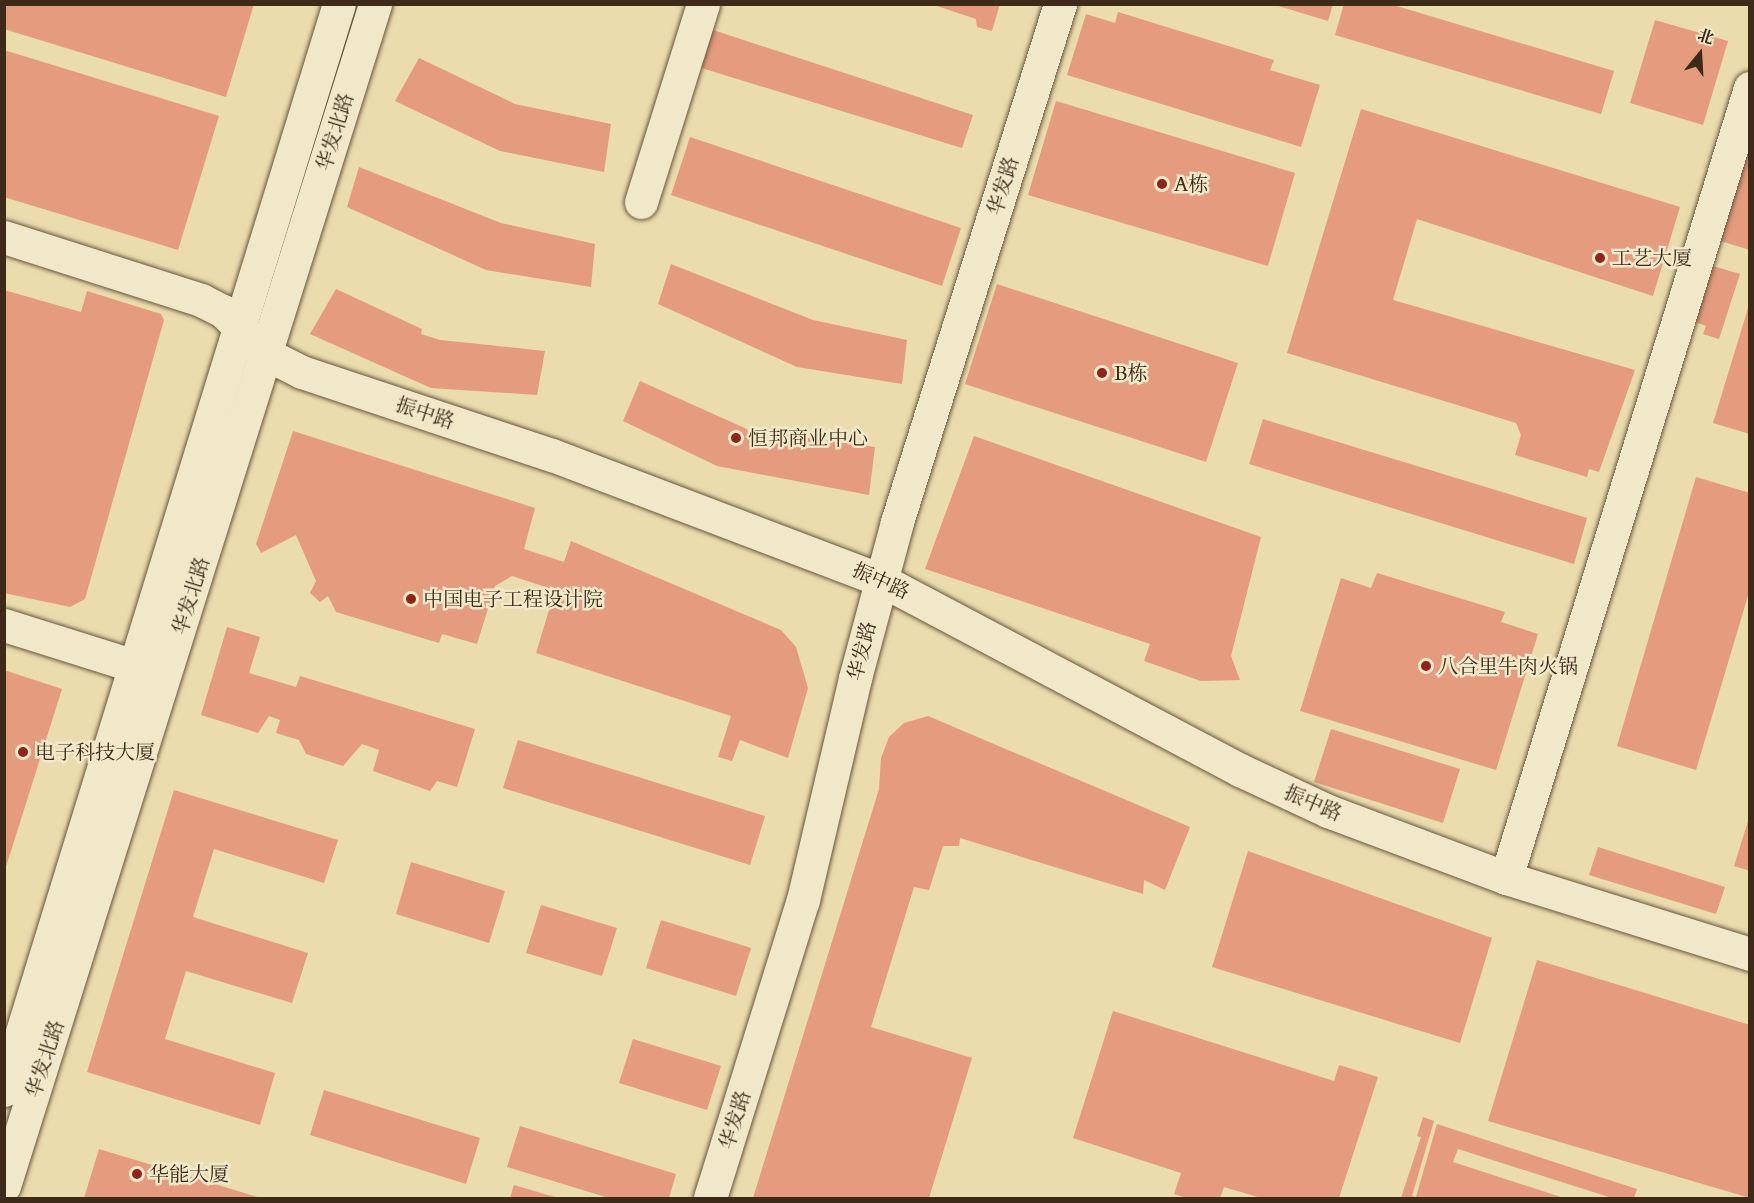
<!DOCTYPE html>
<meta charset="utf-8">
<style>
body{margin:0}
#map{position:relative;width:1754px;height:1203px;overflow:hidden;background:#eadcad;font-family:Cardo,"Noto Serif SC",serif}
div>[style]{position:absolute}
.building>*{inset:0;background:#e49b7e}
.roads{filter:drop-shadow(0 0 2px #68563d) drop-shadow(0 0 2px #68563d)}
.minor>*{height:33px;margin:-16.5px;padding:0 16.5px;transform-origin:16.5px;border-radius:16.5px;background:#f1e8ca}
.tertiary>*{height:33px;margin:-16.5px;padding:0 16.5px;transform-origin:16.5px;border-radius:16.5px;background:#f1e8ca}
.secondary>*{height:33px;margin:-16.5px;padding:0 16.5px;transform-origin:16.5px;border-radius:16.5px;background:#f1e8ca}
.dots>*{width:16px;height:16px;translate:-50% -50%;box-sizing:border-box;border:3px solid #f1e8ca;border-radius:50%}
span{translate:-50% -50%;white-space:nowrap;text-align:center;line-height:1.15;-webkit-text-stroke:5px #f1e8ca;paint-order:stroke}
.street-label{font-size:20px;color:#3d2a18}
.poi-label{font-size:20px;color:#3d2a18}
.left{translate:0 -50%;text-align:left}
.frame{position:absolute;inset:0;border:6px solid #3d2a18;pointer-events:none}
.north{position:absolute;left:1670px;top:24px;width:60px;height:60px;-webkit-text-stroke:4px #f1e8ca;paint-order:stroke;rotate:18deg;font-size:16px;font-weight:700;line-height:24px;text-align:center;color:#3d2a18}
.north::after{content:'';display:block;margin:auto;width:21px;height:27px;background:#3d2a18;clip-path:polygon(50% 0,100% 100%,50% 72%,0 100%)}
</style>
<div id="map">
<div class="building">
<i style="clip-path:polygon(4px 4px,254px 4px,226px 97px,4px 29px)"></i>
<i style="clip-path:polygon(931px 4px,1000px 4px,992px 31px,977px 27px,976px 19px)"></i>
<i style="clip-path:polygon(1272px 4px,1333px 4px,1328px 21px)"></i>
<i style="clip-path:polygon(1344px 4px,1390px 4px,1614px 71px,1601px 114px,1335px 35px)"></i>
<i style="clip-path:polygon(1118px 12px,1274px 60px,1270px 70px,1320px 85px,1301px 147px,1067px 75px,1086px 14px,1115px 23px)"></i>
<i style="clip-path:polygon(1655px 20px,1728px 41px,1703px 125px,1630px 103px)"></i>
<i style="clip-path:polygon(707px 28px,973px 115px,962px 148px,695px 66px)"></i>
<i style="clip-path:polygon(4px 50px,219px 116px,178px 250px,4px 197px)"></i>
<i style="clip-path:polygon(419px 58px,515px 104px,611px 124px,604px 172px,500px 151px,395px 101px)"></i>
<i style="clip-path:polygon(1056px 101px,1295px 173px,1268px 266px,1028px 195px)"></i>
<i style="clip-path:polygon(1361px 109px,1680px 207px,1653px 296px,1417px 219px,1393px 300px,1635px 370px,1599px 472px,1589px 469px,1587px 477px,1515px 455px,1521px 435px,1516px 423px,1287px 353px)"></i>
<i style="clip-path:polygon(1750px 114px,1750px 250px,1711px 238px)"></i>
<i style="clip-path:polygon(690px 137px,961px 228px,942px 286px,671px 195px)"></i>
<i style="clip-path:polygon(359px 167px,501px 223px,595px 244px,591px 287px,486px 270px,347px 207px)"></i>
<i style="clip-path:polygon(671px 264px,813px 320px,907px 340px,902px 384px,797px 367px,658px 304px)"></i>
<i style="clip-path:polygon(1713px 266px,1740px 274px,1719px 339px,1703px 334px,1706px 326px,1695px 322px)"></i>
<i style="clip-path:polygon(997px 284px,1238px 363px,1206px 462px,965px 384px)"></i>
<i style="clip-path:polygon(336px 289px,422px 329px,421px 334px,440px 340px,545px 351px,537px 395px,431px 388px,310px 334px)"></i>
<i style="clip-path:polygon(4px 290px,81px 312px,87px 291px,161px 314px,164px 320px,85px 599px,70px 607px,4px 593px)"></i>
<i style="clip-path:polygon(1749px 305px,1750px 305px,1750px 434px,1713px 423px)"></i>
<i style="clip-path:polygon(640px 381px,749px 430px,875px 447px,869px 495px,717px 466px,623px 421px)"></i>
<i style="clip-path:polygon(1263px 419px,1587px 518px,1574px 564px,1249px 464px)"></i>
<i style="clip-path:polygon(293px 431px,535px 508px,524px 549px,564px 562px,571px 541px,781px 630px,796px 647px,808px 688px,788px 758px,740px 740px,732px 761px,718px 757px,731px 716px,536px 653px,555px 590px,512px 576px,495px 586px,477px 644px,442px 634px,439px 643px,336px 612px,328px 596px,320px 602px,310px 593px,316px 581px,296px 535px,261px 553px,256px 544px)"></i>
<i style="clip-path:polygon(974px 436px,1261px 537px,1231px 656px,1240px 680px,1201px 681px,1144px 661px,1150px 644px,925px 569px)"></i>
<i style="clip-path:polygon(1696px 477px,1750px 493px,1750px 589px,1696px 770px,1617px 746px)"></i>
<i style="clip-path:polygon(1377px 573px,1505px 612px,1501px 622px,1538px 634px,1496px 770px,1300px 711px,1341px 578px,1371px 588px)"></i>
<i style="clip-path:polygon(227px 627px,260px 637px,249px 673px,296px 687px,300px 676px,475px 729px,457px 787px,437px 781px,430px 791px,373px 771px,379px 750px,362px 744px,343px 766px,306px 754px,299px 740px,276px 733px,280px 720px,269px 716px,258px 733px,201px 715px)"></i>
<i style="clip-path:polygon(4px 670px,62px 689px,5px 870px,4px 870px)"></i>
<i style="clip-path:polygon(928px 716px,1190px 827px,1165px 890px,1144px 880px,1143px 894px,960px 838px,959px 846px,943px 846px,929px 890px,914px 887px,871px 1027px,972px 1058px,929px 1198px,753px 1198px,879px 789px,881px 758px,889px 737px,904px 723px)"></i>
<i style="clip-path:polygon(1331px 729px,1460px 769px,1443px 823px,1314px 782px)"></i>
<i style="clip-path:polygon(518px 740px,765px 816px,750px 865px,503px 788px)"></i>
<i style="clip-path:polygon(174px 790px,338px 840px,324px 883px,214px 849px,193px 917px,308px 953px,292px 1003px,186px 971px,165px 1039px,275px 1073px,260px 1125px,87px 1072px)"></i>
<i style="clip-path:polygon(1749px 818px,1750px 818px,1750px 871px,1734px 866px)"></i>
<i style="clip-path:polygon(1598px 847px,1725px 887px,1716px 914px,1589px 875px)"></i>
<i style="clip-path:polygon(1248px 851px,1492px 938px,1460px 1043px,1212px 967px)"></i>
<i style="clip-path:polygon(411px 862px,505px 891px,489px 943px,396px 914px)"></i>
<i style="clip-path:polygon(541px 905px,617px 928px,602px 976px,526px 953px)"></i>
<i style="clip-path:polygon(661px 920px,751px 948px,736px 996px,646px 968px)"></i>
<i style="clip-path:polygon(1537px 960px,1750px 1025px,1750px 1198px,1488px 1121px)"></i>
<i style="clip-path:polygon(1113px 1011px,1334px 1081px,1339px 1065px,1378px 1077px,1339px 1198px,1261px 1198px,1224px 1187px,1220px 1198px,1187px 1198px,1174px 1194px,1181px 1173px,1073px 1138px)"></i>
<i style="clip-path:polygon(633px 1039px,721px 1066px,707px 1110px,619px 1083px)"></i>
<i style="clip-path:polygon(324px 1090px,480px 1138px,466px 1184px,310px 1135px)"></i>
<i style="clip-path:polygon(1423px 1117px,1434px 1121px,1412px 1196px,1416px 1197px,1437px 1124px,1637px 1189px,1634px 1198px,1612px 1198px,1458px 1149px,1453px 1162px,1564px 1198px,1401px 1198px,1421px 1137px,1417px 1136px)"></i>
<i style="clip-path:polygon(520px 1126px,676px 1174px,669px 1198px,609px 1198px,507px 1167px)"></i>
<i style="clip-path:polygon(99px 1149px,261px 1198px,84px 1198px)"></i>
<i style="clip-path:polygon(514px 1185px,558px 1198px,510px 1198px)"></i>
</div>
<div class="roads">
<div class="minor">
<i style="left:641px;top:202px;width:207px;rotate:-72.6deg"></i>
<i style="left:4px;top:625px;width:137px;rotate:17.4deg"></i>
<i style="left:1506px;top:878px;width:827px;rotate:-72.84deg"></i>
<i style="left:710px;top:1198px;width:312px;rotate:-72.7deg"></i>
<i style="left:803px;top:900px;width:228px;rotate:-76.8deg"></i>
<i style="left:855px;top:678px;width:162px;rotate:-74.9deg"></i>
<i style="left:897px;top:522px;width:543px;rotate:-72.53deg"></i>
</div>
<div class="tertiary">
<i style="left:4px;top:237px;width:207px;rotate:17.7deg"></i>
<i style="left:201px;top:300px;width:25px;rotate:27deg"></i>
<i style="left:223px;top:311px;width:61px;rotate:45deg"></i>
<i style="left:266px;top:354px;width:40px;rotate:26.6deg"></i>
<i style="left:302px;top:372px;width:263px;rotate:18.4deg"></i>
<i style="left:552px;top:455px;width:352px;rotate:20.8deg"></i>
<i style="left:881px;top:580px;width:406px;rotate:27.9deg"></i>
<i style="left:1240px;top:770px;width:97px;rotate:25deg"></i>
<i style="left:1328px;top:811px;width:190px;rotate:20.6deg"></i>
<i style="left:1506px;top:878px;width:256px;rotate:17.3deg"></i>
</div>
<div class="secondary">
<i style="left:4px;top:1090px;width:1136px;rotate:-72.86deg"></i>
<i style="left:4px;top:1186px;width:1239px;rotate:-72.57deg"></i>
</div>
</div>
<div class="dots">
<i style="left:1162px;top:184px;background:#8f2418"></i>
<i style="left:1600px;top:258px;background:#8f2418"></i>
<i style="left:1102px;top:373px;background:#8f2418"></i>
<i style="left:736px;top:438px;background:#8f2418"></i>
<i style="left:411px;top:599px;background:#8f2418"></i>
<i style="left:1426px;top:666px;background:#8f2418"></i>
<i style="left:23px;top:752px;background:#8f2418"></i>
<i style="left:137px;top:1174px;background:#8f2418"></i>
</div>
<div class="street-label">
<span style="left:335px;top:132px;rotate:-73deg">华发北路</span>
<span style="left:1003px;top:186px;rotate:-73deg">华发路</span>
<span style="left:425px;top:413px;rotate:18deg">振中路</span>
<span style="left:881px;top:581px;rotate:24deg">振中路</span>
<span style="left:191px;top:596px;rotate:-73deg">华发北路</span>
<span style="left:862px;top:651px;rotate:-76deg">华发路</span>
<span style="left:1313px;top:803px;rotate:23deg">振中路</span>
<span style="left:45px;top:1059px;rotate:-72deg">华发北路</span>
<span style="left:735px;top:1120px;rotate:-73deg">华发路</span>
</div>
<div class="poi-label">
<span class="left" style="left:1174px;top:184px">A栋</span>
<span class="left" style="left:1612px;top:258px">工艺大厦</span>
<span class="left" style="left:1114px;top:373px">B栋</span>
<span class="left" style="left:748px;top:438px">恒邦商业中心</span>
<span class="left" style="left:423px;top:599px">中国电子工程设计院</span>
<span class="left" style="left:1438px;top:666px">八合里牛肉火锅</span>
<span class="left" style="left:35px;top:752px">电子科技大厦</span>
<span class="left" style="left:149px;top:1174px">华能大厦</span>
</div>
<div class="frame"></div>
<div class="north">北</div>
</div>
